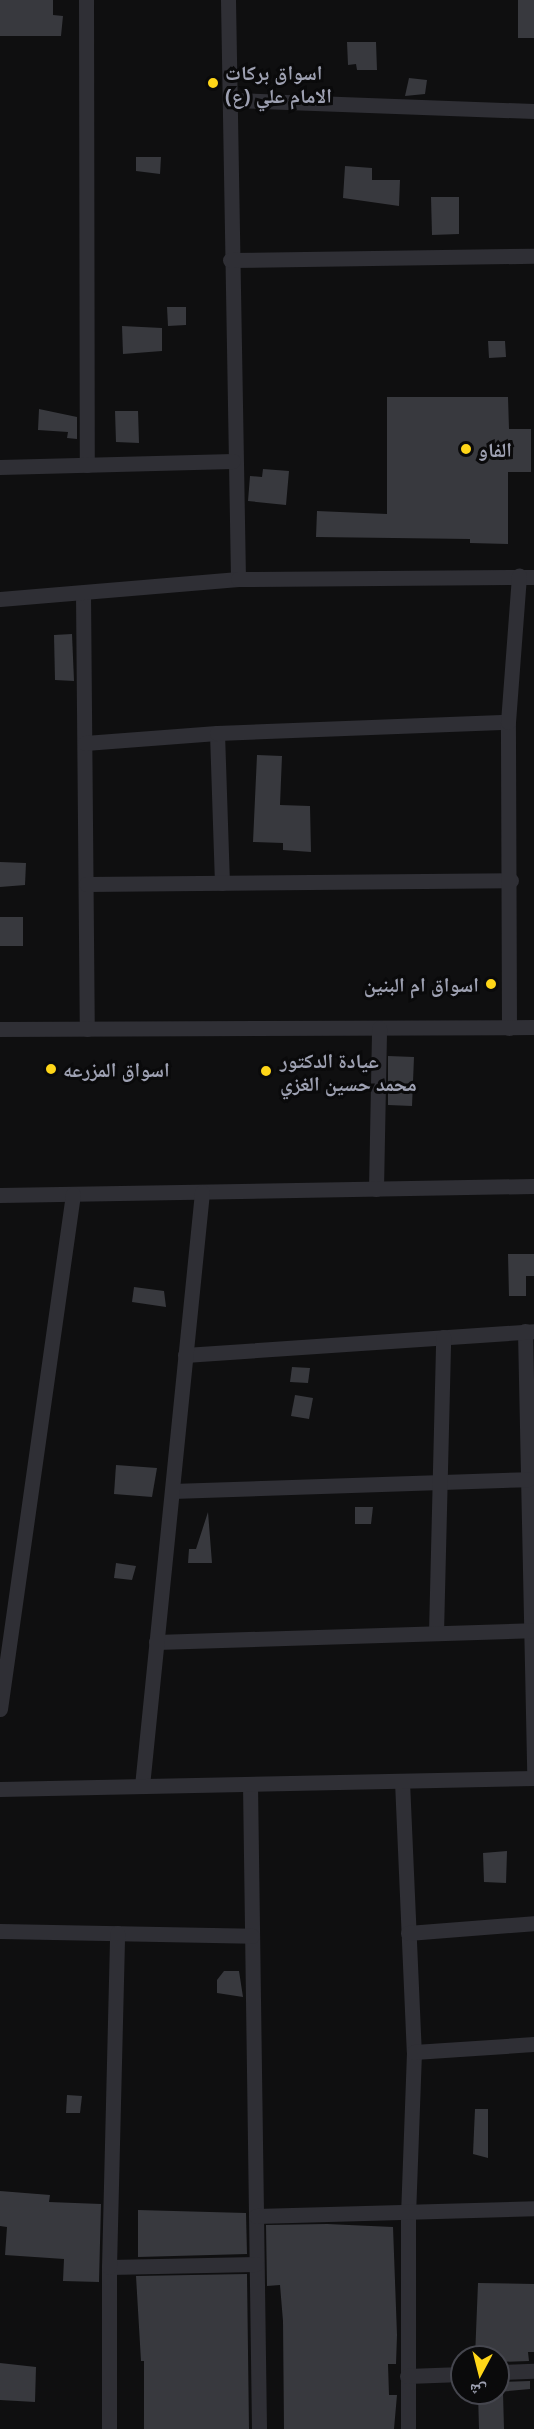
<!DOCTYPE html>
<meta charset="utf-8">
<style>
body{margin:0}
#map{position:relative;width:534px;height:2429px;overflow:hidden;background:#0f0f10;font-family:"Noto Sans","Noto Naskh Arabic",sans-serif}
div>[style]{position:absolute}
.building>*{inset:0;background:#38393e}
.minor>*{height:15px;margin:-7.5px;padding:0 7.5px;transform-origin:7.5px;border-radius:7.5px;background:#2f2f35}
.dots>*{width:16px;height:16px;translate:-50% -50%;box-sizing:border-box;border:3px solid #0a0a0b;border-radius:50%}
span{translate:-50% -50%;white-space:nowrap;text-align:center;line-height:1.15;-webkit-text-stroke:6px #0a0a0b;paint-order:stroke}
.poi-label{font-size:20px;color:#9ea1b2;font-weight:700}
.left{translate:0 -50%;text-align:left}
.right{translate:-100% -50%;text-align:right}
.north{position:absolute;left:450px;top:2345px;width:60px;height:60px;box-sizing:border-box;background:#0a0a0b;border:2px solid #45464e;border-radius:50%;rotate:187deg;font-size:16px;font-weight:700;line-height:24px;text-align:center;color:#9ea1b2}
.north::after{content:'';display:block;margin:auto;width:21px;height:27px;background:#ffd618;clip-path:polygon(50% 0,100% 100%,50% 72%,0 100%)}
</style>
<div id="map">
<div class="building">
<i style="clip-path:polygon(0 0,53px 0,53px 15px,63px 16px,61px 36px,0 36px)"></i>
<i style="clip-path:polygon(518px 0,534px 0,534px 38px,518px 38px)"></i>
<i style="clip-path:polygon(347px 42px,376px 42px,377px 70px,357px 70px,356px 64px,348px 65px)"></i>
<i style="clip-path:polygon(409px 78px,427px 80px,425px 94px,405px 96px)"></i>
<i style="clip-path:polygon(136px 157px,161px 157px,160px 174px,136px 171px)"></i>
<i style="clip-path:polygon(345px 166px,372px 168px,372px 180px,400px 180px,399px 206px,343px 198px)"></i>
<i style="clip-path:polygon(431px 197px,459px 197px,459px 234px,432px 235px)"></i>
<i style="clip-path:polygon(167px 307px,186px 307px,186px 325px,168px 326px)"></i>
<i style="clip-path:polygon(122px 326px,162px 328px,162px 351px,123px 354px)"></i>
<i style="clip-path:polygon(488px 341px,505px 341px,506px 357px,489px 358px)"></i>
<i style="clip-path:polygon(387px 397px,508px 397px,509px 429px,531px 429px,531px 472px,508px 472px,508px 544px,470px 543px,470px 539px,316px 537px,317px 511px,387px 514px)"></i>
<i style="clip-path:polygon(39px 409px,77px 417px,77px 439px,67px 438px,68px 432px,38px 430px)"></i>
<i style="clip-path:polygon(115px 411px,138px 411px,139px 443px,116px 442px)"></i>
<i style="clip-path:polygon(263px 469px,289px 471px,286px 505px,248px 501px,250px 476px,262px 477px)"></i>
<i style="clip-path:polygon(72px 634px,74px 681px,55px 680px,54px 635px)"></i>
<i style="clip-path:polygon(257px 755px,282px 756px,280px 805px,310px 806px,311px 852px,283px 850px,283px 843px,253px 842px)"></i>
<i style="clip-path:polygon(0 862px,26px 863px,25px 885px,0 887px)"></i>
<i style="clip-path:polygon(0 917px,23px 917px,23px 946px,0 946px)"></i>
<i style="clip-path:polygon(388px 1056px,414px 1057px,412px 1106px,388px 1105px)"></i>
<i style="clip-path:polygon(508px 1254px,534px 1254px,534px 1276px,526px 1276px,526px 1296px,509px 1296px)"></i>
<i style="clip-path:polygon(134px 1287px,164px 1291px,166px 1307px,132px 1302px)"></i>
<i style="clip-path:polygon(292px 1367px,310px 1368px,308px 1383px,290px 1382px)"></i>
<i style="clip-path:polygon(295px 1395px,313px 1398px,309px 1419px,291px 1416px)"></i>
<i style="clip-path:polygon(116px 1465px,157px 1468px,152px 1497px,114px 1494px)"></i>
<i style="clip-path:polygon(355px 1507px,373px 1507px,371px 1524px,355px 1524px)"></i>
<i style="clip-path:polygon(208px 1512px,212px 1563px,188px 1563px,189px 1549px,196px 1549px)"></i>
<i style="clip-path:polygon(116px 1563px,136px 1566px,132px 1580px,114px 1578px)"></i>
<i style="clip-path:polygon(507px 1851px,506px 1883px,484px 1882px,483px 1853px)"></i>
<i style="clip-path:polygon(224px 1971px,239px 1971px,243px 1997px,217px 1993px,217px 1980px)"></i>
<i style="clip-path:polygon(67px 2095px,82px 2096px,80px 2113px,66px 2113px)"></i>
<i style="clip-path:polygon(475px 2109px,488px 2109px,488px 2158px,473px 2154px)"></i>
<i style="clip-path:polygon(0 2191px,50px 2195px,49px 2202px,101px 2204px,99px 2282px,63px 2281px,64px 2259px,5px 2255px,7px 2227px,0 2226px)"></i>
<i style="clip-path:polygon(138px 2210px,246px 2213px,247px 2254px,138px 2257px)"></i>
<i style="clip-path:polygon(327px 2224px,393px 2227px,397px 2335px,396px 2364px,388px 2364px,389px 2395px,397px 2395px,394px 2429px,284px 2429px,283px 2321px,280px 2285px,267px 2286px,266px 2225px)"></i>
<i style="clip-path:polygon(247px 2274px,249px 2429px,144px 2429px,144px 2361px,141px 2361px,136px 2276px)"></i>
<i style="clip-path:polygon(478px 2283px,534px 2284px,534px 2352px,528px 2352px,529px 2361px,498px 2362px,498px 2355px,475px 2357px)"></i>
<i style="clip-path:polygon(0 2363px,36px 2367px,35px 2402px,0 2400px)"></i>
<i style="clip-path:polygon(530px 2381px,530px 2389px,498px 2392px,498px 2382px)"></i>
<i style="clip-path:polygon(478px 2393px,503px 2393px,504px 2429px,479px 2429px)"></i>
</div>
<div class="minor">
<i style="left:86px;top:0;width:465px;rotate:89.9deg"></i>
<i style="left:228px;top:0;width:579px;rotate:89.01deg"></i>
<i style="left:232px;top:100px;width:302px;rotate:2.1deg"></i>
<i style="left:230px;top:260px;width:304px;rotate:-0.8deg"></i>
<i style="left:0;top:467px;width:233px;rotate:-1.5deg"></i>
<i style="left:83px;top:594px;width:435px;rotate:89.5deg"></i>
<i style="left:0;top:599px;width:239px;rotate:-4.8deg"></i>
<i style="left:238px;top:579px;width:296px;rotate:-0.4deg"></i>
<i style="left:217px;top:733px;width:150px;rotate:88.1deg"></i>
<i style="left:85px;top:743px;width:132px;rotate:-4.3deg"></i>
<i style="left:217px;top:733px;width:291px;rotate:-2.2deg"></i>
<i style="left:86px;top:884px;width:425px;rotate:-0.5deg"></i>
<i style="left:509px;top:1028px;width:306px;rotate:-90.2deg"></i>
<i style="left:508px;top:722px;width:147px;rotate:-85.7deg"></i>
<i style="left:0;top:1029px;width:534px;rotate:-0.21deg"></i>
<i style="left:376px;top:1189px;width:161px;rotate:-88.9deg"></i>
<i style="left:0;top:1195px;width:534px;rotate:-0.97deg"></i>
<i style="left:525px;top:1331px;width:447px;rotate:88.8deg"></i>
<i style="left:185px;top:1355px;width:350px;rotate:-3.9deg"></i>
<i style="left:172px;top:1491px;width:356px;rotate:-1.9deg"></i>
<i style="left:436px;top:1633px;width:296px;rotate:-88.6deg"></i>
<i style="left:156px;top:1642px;width:375px;rotate:-1.8deg"></i>
<i style="left:0;top:1709px;width:520px;rotate:-81.93deg"></i>
<i style="left:402px;top:1781px;width:271px;rotate:87.5deg"></i>
<i style="left:414px;top:2052px;width:161px;rotate:92.1deg"></i>
<i style="left:408px;top:2213px;width:216px;rotate:90deg"></i>
<i style="left:250px;top:1784px;width:645px;rotate:89.2deg"></i>
<i style="left:142px;top:1786px;width:597px;rotate:-84.23deg"></i>
<i style="left:0;top:1789px;width:534px;rotate:-1.18deg"></i>
<i style="left:0;top:1931px;width:252px;rotate:1.1deg"></i>
<i style="left:408px;top:1933px;width:126px;rotate:-4.5deg"></i>
<i style="left:414px;top:2052px;width:120px;rotate:-3.8deg"></i>
<i style="left:256px;top:2216px;width:278px;rotate:-1.6deg"></i>
<i style="left:109px;top:2267px;width:147px;rotate:-1.2deg"></i>
<i style="left:498px;top:2372px;width:36px;rotate:-2deg"></i>
<i style="left:407px;top:2376px;width:55px;rotate:-2.1deg"></i>
<i style="left:109px;top:2429px;width:162px;rotate:-90deg"></i>
<i style="left:109px;top:2267px;width:334px;rotate:-88.6deg"></i>
</div>
<div class="dots">
<i style="left:213px;top:83px;background:#ffd618"></i>
<i style="left:466px;top:449px;background:#ffd618"></i>
<i style="left:491px;top:984px;background:#ffd618"></i>
<i style="left:51px;top:1069px;background:#ffd618"></i>
<i style="left:266px;top:1071px;background:#ffd618"></i>
</div>
<div class="poi-label">
<span class="left" style="left:225px;top:84px">اسواق بركات<br>الامام علي (ع)</span>
<span class="left" style="left:478px;top:449px">الفاو</span>
<span class="right" style="left:479px;top:984px">اسواق ام البنين</span>
<span class="left" style="left:280px;top:1072px">عيادة الدكتور<br>محمد حسين الغزي</span>
<span class="left" style="left:63px;top:1069px">اسواق المزرعه</span>
</div>
<div class="north">ش</div>
</div>
